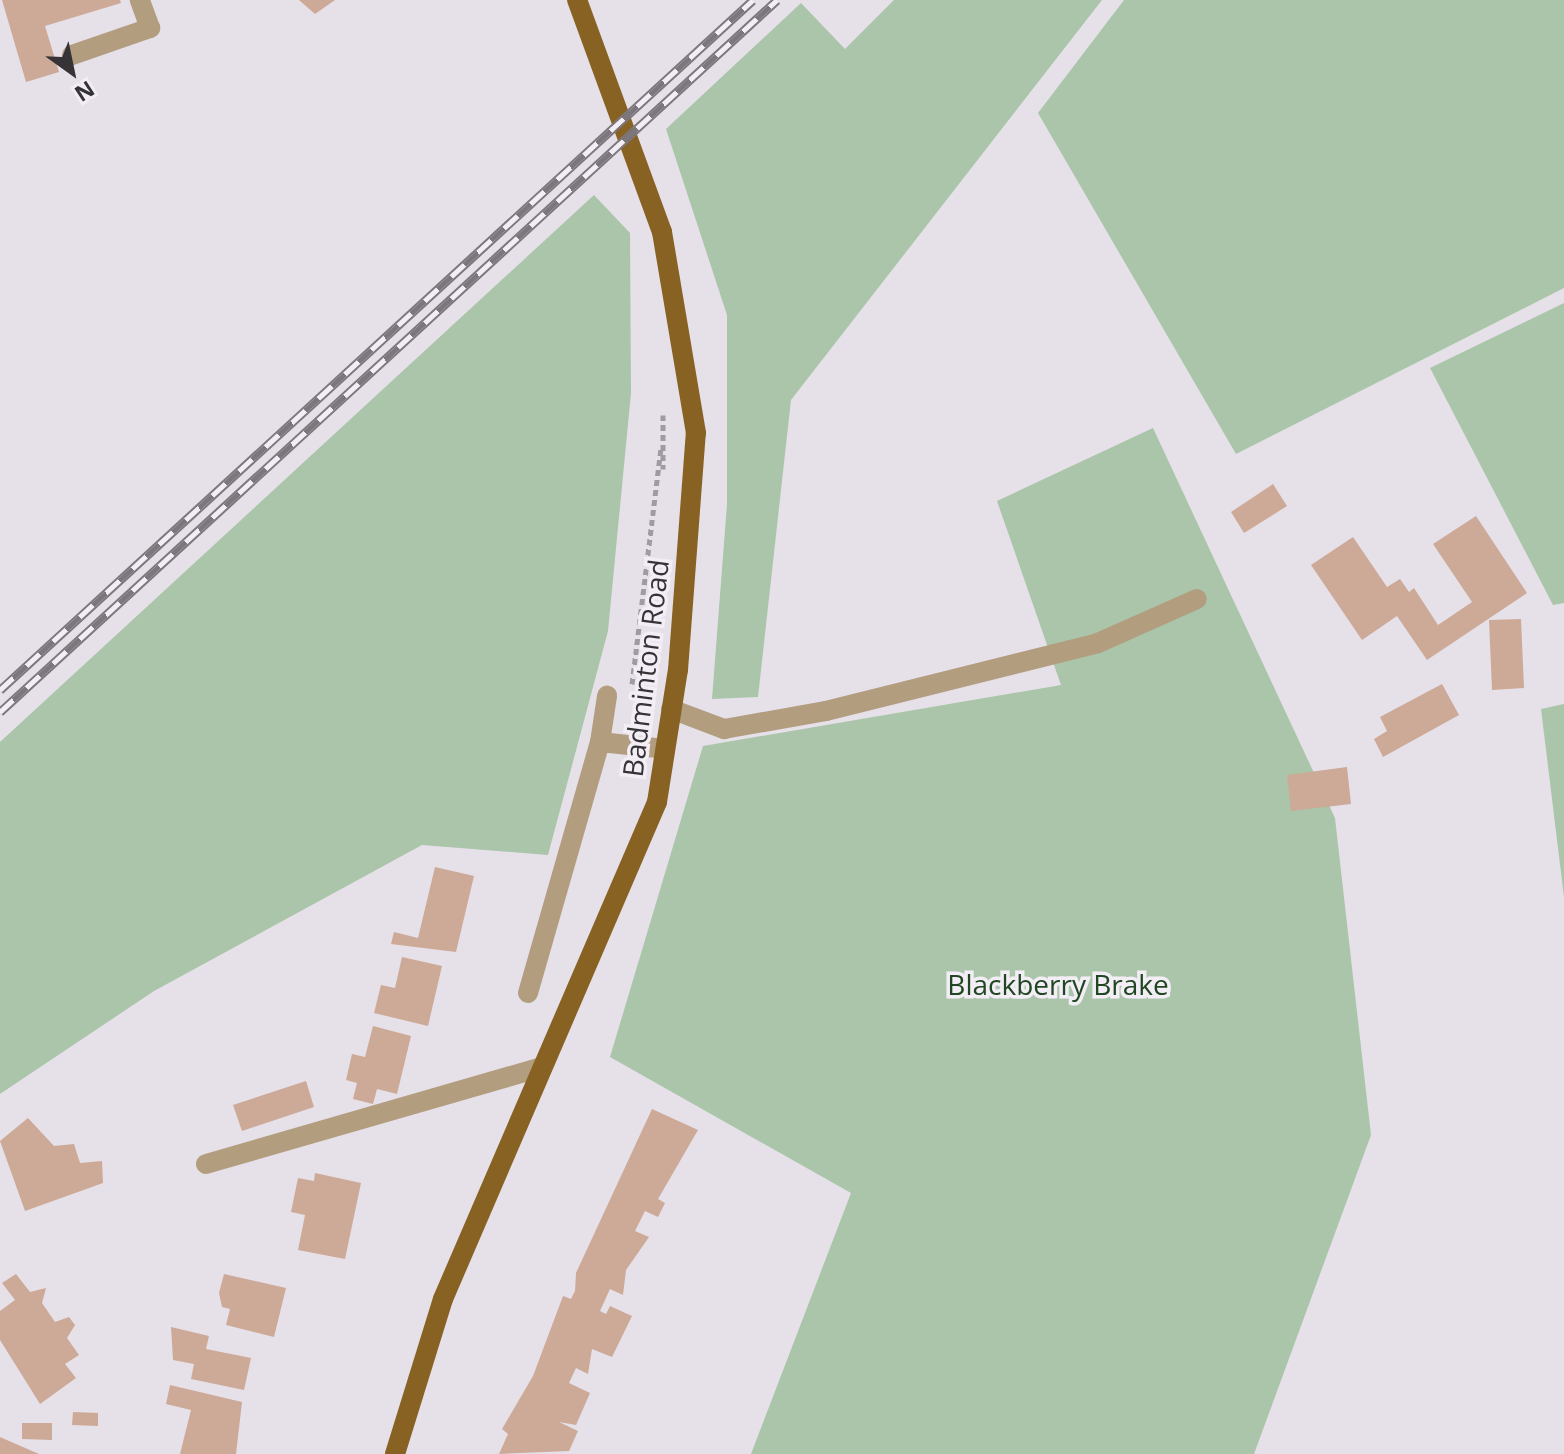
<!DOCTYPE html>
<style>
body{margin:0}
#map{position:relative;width:1564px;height:1454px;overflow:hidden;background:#e6e0e9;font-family:"Open Sans",sans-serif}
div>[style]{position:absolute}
.green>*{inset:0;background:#aac5a9}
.building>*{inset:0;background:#cda997}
.path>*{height:5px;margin-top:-2.5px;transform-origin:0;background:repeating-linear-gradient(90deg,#9f9ba2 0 6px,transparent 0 10px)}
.minor>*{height:20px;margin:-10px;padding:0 10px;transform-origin:10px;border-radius:10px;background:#b29d7f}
.major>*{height:20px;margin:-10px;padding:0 10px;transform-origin:10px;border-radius:10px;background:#886223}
.rail>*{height:9px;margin-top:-4.5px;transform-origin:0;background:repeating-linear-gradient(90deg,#f3edf6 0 18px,#7b777d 0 36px);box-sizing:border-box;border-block:2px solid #7b777d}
span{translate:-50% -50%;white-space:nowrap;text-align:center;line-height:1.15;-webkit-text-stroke:7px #f3edf6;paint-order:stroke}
.street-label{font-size:28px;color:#353336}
.park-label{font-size:28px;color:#204721}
.north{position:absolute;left:32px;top:32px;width:80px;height:80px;-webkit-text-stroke:6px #f3edf6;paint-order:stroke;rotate:147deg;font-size:22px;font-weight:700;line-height:32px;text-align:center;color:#353336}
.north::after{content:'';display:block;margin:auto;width:28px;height:36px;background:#353336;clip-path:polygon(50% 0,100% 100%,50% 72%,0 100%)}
</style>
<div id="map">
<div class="green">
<i style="clip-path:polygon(894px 0,1102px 0,791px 400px,758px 697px,712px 699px,727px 504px,727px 315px,666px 129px,801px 3px,845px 49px)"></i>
<i style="clip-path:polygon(1124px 0,1564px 0,1564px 288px,1236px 454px,1038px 113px)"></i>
<i style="clip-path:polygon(594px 195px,630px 233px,631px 393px,608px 631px,548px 855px,422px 845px,154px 991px,0 1094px,0 742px)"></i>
<i style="clip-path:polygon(1564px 303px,1564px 603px,1553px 605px,1430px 368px)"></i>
<i style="clip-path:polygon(1153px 428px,1335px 818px,1371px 1135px,1254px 1454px,751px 1454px,851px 1193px,610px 1057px,703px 746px,1061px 685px,997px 501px)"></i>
<i style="clip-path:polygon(1564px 704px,1564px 897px,1541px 709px)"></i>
</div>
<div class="building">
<i style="clip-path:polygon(2px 0,120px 0,121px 3px,45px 26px,59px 72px,26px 82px)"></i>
<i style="clip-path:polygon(299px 0,335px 0,315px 14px)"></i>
<i style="clip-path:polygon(1273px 484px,1287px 506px,1244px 533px,1231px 512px)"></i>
<i style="clip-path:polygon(1476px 516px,1527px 593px,1427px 660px,1397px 616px,1362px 640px,1311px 565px,1353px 537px,1387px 587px,1400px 579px,1409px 592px,1414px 588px,1438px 625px,1472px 602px,1433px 544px)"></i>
<i style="clip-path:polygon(1521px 619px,1524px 688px,1492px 690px,1489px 620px)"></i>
<i style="clip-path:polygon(1442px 684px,1459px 715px,1383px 757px,1374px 739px,1387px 731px,1380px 717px)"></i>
<i style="clip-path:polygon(1347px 767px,1351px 804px,1291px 811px,1287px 775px)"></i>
<i style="clip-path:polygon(435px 867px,474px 876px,456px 952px,391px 944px,394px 932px,418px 938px)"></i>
<i style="clip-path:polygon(402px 957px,442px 966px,428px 1026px,374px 1013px,381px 985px,395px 988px)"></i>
<i style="clip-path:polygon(373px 1026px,411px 1036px,397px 1094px,377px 1089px,373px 1104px,353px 1099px,357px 1083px,346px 1080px,352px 1054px,365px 1057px)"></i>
<i style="clip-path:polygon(306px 1081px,314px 1107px,242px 1131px,233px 1105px)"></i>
<i style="clip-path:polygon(652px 1109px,698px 1130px,658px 1199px,665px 1203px,658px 1217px,645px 1211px,635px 1231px,649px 1237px,626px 1270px,623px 1295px,610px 1289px,600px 1311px,606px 1314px,610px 1306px,632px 1316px,612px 1357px,592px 1349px,588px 1374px,576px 1368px,569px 1383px,590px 1393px,576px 1425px,559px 1422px,578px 1431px,569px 1451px,499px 1454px,508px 1434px,502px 1429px,533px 1376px,563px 1296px,571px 1299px,575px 1291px,576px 1273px)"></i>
<i style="clip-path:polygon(28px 1118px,54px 1146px,74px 1144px,80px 1163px,102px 1161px,103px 1183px,25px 1211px,0 1141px)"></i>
<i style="clip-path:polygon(315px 1173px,361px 1183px,345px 1259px,298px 1250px,305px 1215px,291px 1212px,298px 1178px,314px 1181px)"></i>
<i style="clip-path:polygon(16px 1274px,30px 1292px,46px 1288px,42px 1303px,55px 1322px,69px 1317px,75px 1325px,67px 1338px,79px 1355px,65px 1364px,76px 1378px,40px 1404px,0 1340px,0 1311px,15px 1300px,2px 1283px)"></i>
<i style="clip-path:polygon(224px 1274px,286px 1288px,274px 1337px,226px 1325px,230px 1309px,222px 1307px,219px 1293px)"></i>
<i style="clip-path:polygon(171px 1327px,209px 1336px,206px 1349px,251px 1358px,244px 1390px,191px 1379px,194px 1364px,173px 1360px)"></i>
<i style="clip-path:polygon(170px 1385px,242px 1402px,236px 1454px,180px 1454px,191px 1410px,166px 1404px)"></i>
<i style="clip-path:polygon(73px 1412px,98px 1413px,98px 1426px,72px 1425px)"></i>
<i style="clip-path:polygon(22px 1423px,52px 1423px,52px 1440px,22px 1439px)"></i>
<i style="clip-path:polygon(0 1437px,39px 1454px,0 1454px)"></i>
</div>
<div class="path">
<i style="left:663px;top:415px;width:54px;rotate:90deg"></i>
<i style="left:632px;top:684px;width:238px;rotate:-83deg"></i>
</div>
<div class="minor">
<i style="left:72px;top:55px;width:83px;rotate:-19.1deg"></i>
<i style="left:150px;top:28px;width:30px;rotate:-110deg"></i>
<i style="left:671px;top:709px;width:57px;rotate:20.7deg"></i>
<i style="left:724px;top:729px;width:104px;rotate:-10deg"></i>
<i style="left:826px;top:711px;width:280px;rotate:-14deg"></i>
<i style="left:1098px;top:643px;width:108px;rotate:-24deg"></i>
<i style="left:600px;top:742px;width:47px;rotate:-81.3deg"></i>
<i style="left:528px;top:993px;width:261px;rotate:-74deg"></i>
<i style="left:600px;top:742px;width:65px;rotate:6.1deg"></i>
<i style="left:206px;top:1164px;width:350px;rotate:-16.1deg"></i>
</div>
<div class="major">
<i style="left:395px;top:1454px;width:162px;rotate:-72.8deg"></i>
<i style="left:443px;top:1299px;width:541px;rotate:-66.7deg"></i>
<i style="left:657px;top:802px;width:134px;rotate:-81deg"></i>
<i style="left:678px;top:670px;width:238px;rotate:-85.7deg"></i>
<i style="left:696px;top:433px;width:204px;rotate:-99.6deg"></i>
<i style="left:662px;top:232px;width:247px;rotate:-110.1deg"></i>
</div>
<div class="rail">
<i style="left:0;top:690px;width:1021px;rotate:-42.5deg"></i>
<i style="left:0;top:712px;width:1054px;rotate:-42.5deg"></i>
</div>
<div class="street-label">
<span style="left:645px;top:668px;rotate:-83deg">Badminton Road</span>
</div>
<div class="park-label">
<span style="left:1058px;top:984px">Blackberry Brake</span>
</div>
<div class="north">N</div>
</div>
